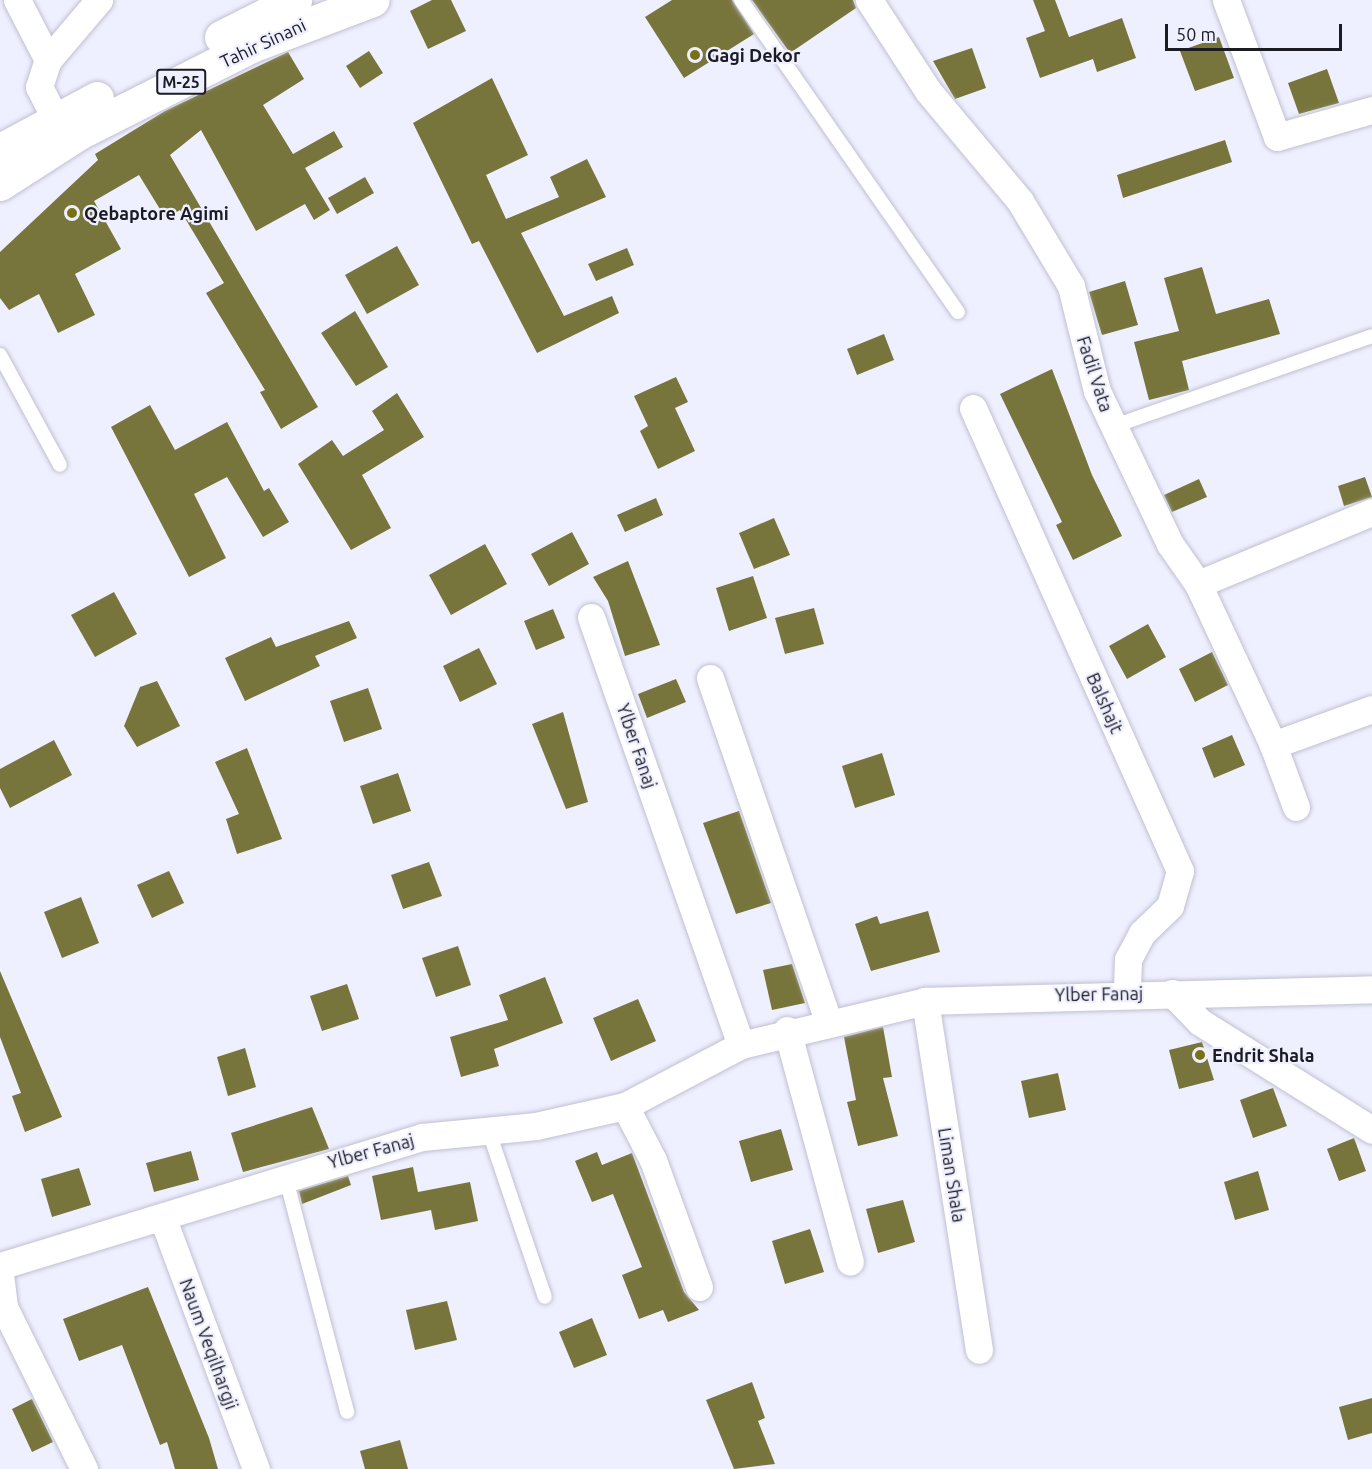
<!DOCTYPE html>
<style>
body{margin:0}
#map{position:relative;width:1372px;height:1469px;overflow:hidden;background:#eff0ff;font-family:Ubuntu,sans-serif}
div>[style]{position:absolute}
.building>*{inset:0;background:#78753c}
.roads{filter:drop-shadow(0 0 2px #bfc0d2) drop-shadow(0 0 2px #bfc0d2)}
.lane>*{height:14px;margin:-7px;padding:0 7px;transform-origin:7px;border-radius:7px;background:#fff}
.street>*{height:27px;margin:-13.5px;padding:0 13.5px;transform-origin:13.5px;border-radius:13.5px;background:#fff}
.primary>*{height:33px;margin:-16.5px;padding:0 16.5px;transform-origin:16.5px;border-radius:16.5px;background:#fff}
.dots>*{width:16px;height:16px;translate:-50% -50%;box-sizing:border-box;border:3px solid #eff0ff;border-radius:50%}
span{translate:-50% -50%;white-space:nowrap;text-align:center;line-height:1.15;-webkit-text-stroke:4.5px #eff0ff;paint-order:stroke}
.shield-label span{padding:2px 4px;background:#eff0ff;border:2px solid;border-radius:4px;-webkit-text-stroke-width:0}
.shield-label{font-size:16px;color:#1b1c22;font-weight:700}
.street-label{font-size:18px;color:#1b1c22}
.poi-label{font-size:18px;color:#1b1c22;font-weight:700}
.left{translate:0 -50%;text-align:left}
.scale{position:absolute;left:1165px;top:24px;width:177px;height:27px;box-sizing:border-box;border:3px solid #1b1c22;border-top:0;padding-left:8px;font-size:18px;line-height:21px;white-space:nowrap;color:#1b1c22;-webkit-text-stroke:4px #eff0ff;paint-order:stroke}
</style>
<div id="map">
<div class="building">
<i style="clip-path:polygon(432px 0,451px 0,466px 31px,428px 49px,410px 11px)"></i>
<i style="clip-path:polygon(672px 0,732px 0,754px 34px,684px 78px,645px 17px)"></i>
<i style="clip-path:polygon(752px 0,853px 0,856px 8px,790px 53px)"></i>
<i style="clip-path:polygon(1033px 0,1055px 0,1069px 37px,1122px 18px,1136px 58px,1097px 72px,1093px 59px,1040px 78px,1026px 38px,1045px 31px)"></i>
<i style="clip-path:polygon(1219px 37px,1234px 78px,1195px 91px,1180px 51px)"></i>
<i style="clip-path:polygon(972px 48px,986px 88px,955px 99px,933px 61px)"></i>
<i style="clip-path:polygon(369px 51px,383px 73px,360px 88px,346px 66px)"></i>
<i style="clip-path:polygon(288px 52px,304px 79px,263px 105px,293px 154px,334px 131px,343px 147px,305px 168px,330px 210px,314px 220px,305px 204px,256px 231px,201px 130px,170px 155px,318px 407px,281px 429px,260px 392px,265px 390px,206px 293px,224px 283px,180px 210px,166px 219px,139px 175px,94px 201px,121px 249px,75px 274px,95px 315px,58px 333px,39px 294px,9px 310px,0 298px,0 252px,98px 160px,95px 154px,165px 111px)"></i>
<i style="clip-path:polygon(1327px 69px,1339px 103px,1299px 114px,1288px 83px)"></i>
<i style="clip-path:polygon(492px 78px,528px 155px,486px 175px,506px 219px,559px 197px,550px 177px,587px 159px,606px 197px,521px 233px,564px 316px,612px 296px,619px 313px,537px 353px,479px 241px,472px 244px,413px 123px)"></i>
<i style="clip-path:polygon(1225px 140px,1232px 162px,1123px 198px,1117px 175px)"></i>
<i style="clip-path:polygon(365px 177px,374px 193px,337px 214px,328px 198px)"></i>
<i style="clip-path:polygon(397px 246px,419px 285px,367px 314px,345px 275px)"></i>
<i style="clip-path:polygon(627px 248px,634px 265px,596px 281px,588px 264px)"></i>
<i style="clip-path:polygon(1202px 267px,1216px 314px,1269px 299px,1280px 334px,1182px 361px,1189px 390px,1149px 400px,1134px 342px,1179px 331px,1164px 278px)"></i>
<i style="clip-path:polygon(1125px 281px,1138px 325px,1102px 335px,1089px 292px)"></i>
<i style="clip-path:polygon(355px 311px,388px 367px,356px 386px,321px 333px)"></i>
<i style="clip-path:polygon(884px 334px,894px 360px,857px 375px,847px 349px)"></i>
<i style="clip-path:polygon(1052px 369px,1092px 475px,1122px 536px,1073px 560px,1056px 525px,1062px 522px,1000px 394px)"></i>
<i style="clip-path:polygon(676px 377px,688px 402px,675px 408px,695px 451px,658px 469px,640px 431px,648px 426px,634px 396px)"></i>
<i style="clip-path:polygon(397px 393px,424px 437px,362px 475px,391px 528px,351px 550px,298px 464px,332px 440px,343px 456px,384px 430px,372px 411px)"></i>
<i style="clip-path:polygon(150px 405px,175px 450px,227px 422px,264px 491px,269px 488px,289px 522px,263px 537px,227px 477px,194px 494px,226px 558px,189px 577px,111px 427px)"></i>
<i style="clip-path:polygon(1365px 477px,1372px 497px,1344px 506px,1338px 486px)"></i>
<i style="clip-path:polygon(1199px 479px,1207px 497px,1172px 512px,1164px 495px)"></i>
<i style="clip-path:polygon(656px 498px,663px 515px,625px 532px,617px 515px)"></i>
<i style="clip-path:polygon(774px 518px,790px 555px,754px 569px,739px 533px)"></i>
<i style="clip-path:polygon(572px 532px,589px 564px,549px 586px,531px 554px)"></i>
<i style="clip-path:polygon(485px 544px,507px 584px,451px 615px,429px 575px)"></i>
<i style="clip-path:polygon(628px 561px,660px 645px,625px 656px,608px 601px,593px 577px)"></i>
<i style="clip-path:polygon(753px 576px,767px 618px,729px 631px,716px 588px)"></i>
<i style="clip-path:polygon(114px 592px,137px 634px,95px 657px,71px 615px)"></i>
<i style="clip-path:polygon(814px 608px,824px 644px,785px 654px,775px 618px)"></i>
<i style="clip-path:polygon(553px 609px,565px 638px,536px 650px,524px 621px)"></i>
<i style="clip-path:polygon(349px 621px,357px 638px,315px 656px,320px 666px,245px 701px,225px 658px,271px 637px,276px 647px)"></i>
<i style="clip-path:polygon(1148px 624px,1166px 657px,1127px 679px,1109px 646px)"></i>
<i style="clip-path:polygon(479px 648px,497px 684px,460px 702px,443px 666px)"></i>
<i style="clip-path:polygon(1212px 652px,1228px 685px,1195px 702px,1179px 669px)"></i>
<i style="clip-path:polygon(676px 679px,686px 702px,647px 718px,638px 694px)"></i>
<i style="clip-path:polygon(157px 681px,180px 726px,137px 747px,124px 726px,140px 687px)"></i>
<i style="clip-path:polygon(368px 688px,382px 729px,344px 742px,330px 701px)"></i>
<i style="clip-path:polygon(563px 712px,588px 802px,566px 809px,532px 724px)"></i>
<i style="clip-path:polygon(1232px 735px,1245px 765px,1214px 778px,1202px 748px)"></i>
<i style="clip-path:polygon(54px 740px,72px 775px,10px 808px,0 788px,0 769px)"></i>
<i style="clip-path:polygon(247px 748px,282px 839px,237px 854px,226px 819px,239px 814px,215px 762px)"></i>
<i style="clip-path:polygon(882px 753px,895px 795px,855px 808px,842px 766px)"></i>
<i style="clip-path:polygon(398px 773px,411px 811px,373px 824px,360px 786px)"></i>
<i style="clip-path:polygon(739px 811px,771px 903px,736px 914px,703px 823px)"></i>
<i style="clip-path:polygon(429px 862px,442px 896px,403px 909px,391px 875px)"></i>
<i style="clip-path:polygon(169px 871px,184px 903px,152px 918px,137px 885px)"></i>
<i style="clip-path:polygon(81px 897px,99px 943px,62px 958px,44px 912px)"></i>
<i style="clip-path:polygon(928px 911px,940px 952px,871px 971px,855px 924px,877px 916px,880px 924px)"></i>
<i style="clip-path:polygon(458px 946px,471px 985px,436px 997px,422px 958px)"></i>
<i style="clip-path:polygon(792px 964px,805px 1003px,772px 1010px,763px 970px)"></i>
<i style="clip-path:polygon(0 971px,62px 1117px,25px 1132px,12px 1096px,21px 1093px,0 1037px)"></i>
<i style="clip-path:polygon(545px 977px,563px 1023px,494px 1049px,499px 1066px,461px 1077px,450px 1037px,508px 1020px,499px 995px)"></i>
<i style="clip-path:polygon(347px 984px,359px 1019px,322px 1031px,310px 996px)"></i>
<i style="clip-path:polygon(638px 999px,656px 1041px,611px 1061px,593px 1018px)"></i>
<i style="clip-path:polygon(883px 1027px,892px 1077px,883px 1078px,898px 1136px,858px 1146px,847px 1102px,856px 1100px,844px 1037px)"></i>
<i style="clip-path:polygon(1202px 1042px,1214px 1080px,1179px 1089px,1169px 1050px)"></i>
<i style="clip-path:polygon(245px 1048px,256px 1087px,228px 1096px,217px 1057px)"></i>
<i style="clip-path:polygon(1058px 1073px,1066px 1110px,1029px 1118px,1021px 1081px)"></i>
<i style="clip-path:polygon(1273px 1088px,1287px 1126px,1253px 1138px,1240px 1100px)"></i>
<i style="clip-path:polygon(312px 1107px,329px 1149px,243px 1172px,231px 1133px)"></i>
<i style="clip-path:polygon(781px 1129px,793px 1170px,751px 1182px,739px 1141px)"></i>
<i style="clip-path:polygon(1354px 1138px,1366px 1171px,1339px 1181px,1327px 1149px)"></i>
<i style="clip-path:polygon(191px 1151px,199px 1180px,154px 1192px,146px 1163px)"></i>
<i style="clip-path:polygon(597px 1152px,602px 1165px,632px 1153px,684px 1292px,699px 1310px,668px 1322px,663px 1310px,639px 1319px,622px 1275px,642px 1267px,613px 1194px,592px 1202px,575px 1161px)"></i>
<i style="clip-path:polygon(413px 1167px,418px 1192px,470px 1182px,478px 1221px,435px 1230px,431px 1210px,381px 1220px,372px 1176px)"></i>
<i style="clip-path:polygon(79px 1168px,91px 1205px,52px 1217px,41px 1179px)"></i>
<i style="clip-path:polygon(1258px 1171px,1269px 1210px,1235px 1220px,1224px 1182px)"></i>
<i style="clip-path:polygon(348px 1176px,351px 1185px,302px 1204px,299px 1191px)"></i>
<i style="clip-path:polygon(903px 1200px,915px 1242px,878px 1253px,866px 1209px)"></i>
<i style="clip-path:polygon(810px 1229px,824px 1272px,785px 1284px,772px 1241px)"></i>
<i style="clip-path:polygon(148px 1287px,209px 1438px,218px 1469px,175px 1469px,167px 1442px,160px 1445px,122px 1345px,79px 1361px,63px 1319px)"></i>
<i style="clip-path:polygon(447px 1301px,457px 1340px,415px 1350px,406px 1310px)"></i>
<i style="clip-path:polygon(592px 1318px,607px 1355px,574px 1368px,559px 1332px)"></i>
<i style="clip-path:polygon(752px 1382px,765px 1418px,758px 1421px,775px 1464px,734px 1469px,706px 1400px)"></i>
<i style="clip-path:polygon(1372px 1398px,1372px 1433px,1348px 1440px,1339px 1407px)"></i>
<i style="clip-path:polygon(32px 1399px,53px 1442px,32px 1452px,12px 1409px)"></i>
<i style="clip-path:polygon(400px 1440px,408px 1469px,365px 1469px,360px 1451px)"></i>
</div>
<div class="roads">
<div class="lane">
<i style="left:741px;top:0;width:380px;rotate:55.2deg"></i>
<i style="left:0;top:355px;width:125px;rotate:61.4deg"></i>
<i style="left:1114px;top:426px;width:273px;rotate:-19.2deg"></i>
<i style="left:489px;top:1132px;width:174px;rotate:71.3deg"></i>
<i style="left:285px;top:1175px;width:245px;rotate:75.3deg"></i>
</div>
<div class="street">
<i style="left:17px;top:0;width:68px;rotate:62.7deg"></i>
<i style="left:869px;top:0;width:108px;rotate:57deg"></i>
<i style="left:928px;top:91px;width:143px;rotate:50.1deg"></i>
<i style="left:1020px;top:201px;width:99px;rotate:59deg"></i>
<i style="left:1071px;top:286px;width:108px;rotate:76.1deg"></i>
<i style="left:1097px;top:391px;width:170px;rotate:64.5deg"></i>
<i style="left:1170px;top:544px;width:49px;rotate:55deg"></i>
<i style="left:1198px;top:584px;width:178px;rotate:65deg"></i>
<i style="left:1273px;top:745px;width:66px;rotate:69.6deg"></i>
<i style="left:1226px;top:0;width:146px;rotate:69.6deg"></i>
<i style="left:1277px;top:137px;width:99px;rotate:-15.9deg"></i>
<i style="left:56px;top:120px;width:37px;rotate:-117deg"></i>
<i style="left:39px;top:87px;width:28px;rotate:-72deg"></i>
<i style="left:48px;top:60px;width:79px;rotate:-49.6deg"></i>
<i style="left:973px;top:408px;width:507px;rotate:65.91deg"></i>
<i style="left:1180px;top:871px;width:36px;rotate:106deg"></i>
<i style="left:1170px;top:906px;width:39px;rotate:136deg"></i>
<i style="left:1142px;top:933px;width:30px;rotate:118deg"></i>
<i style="left:1128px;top:959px;width:34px;rotate:92deg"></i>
<i style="left:1198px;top:584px;width:188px;rotate:-22.5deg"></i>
<i style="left:591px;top:617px;width:454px;rotate:70.7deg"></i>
<i style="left:710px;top:678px;width:363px;rotate:71deg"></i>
<i style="left:1273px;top:745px;width:105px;rotate:-20deg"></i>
<i style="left:1172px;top:993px;width:40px;rotate:46deg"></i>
<i style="left:1200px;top:1022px;width:203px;rotate:32.1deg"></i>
<i style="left:925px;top:1001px;width:353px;rotate:81.2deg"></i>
<i style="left:787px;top:1030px;width:240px;rotate:74.8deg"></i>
<i style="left:625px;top:1106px;width:61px;rotate:62.6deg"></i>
<i style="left:653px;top:1160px;width:135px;rotate:70.1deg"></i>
<i style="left:163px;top:1219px;width:267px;rotate:69.6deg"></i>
<i style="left:0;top:1266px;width:441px;rotate:-17deg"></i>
<i style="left:422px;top:1137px;width:115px;rotate:-5.5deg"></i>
<i style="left:536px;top:1126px;width:91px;rotate:-12.7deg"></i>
<i style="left:625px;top:1106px;width:131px;rotate:-27.7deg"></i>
<i style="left:741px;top:1045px;width:189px;rotate:-13.4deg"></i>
<i style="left:925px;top:1001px;width:447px;rotate:-1.5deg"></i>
<i style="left:0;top:1274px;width:33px;rotate:83deg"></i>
<i style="left:4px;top:1307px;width:181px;rotate:63.7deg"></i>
</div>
<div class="primary">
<i style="left:221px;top:37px;width:83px;rotate:-26.6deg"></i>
<i style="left:0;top:150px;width:110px;rotate:-28.2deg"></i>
<i style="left:0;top:184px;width:94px;rotate:-32.8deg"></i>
<i style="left:79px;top:133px;width:193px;rotate:-26.8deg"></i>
<i style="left:251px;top:46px;width:130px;rotate:-20.7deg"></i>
</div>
</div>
<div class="dots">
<i style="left:695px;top:55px;background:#787215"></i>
<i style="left:72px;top:213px;background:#787215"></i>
<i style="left:1200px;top:1055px;background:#787215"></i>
</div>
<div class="shield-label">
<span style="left:181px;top:82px">M-25</span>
</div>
<div class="street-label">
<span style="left:263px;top:43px;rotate:-25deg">Tahir Sinani</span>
<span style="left:1095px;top:374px;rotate:72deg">Fadil Vata</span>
<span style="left:1105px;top:703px;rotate:66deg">Balshajt</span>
<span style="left:637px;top:746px;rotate:71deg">Ylber Fanaj</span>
<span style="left:1099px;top:994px;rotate:-1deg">Ylber Fanaj</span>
<span style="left:371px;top:1151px;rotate:-15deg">Ylber Fanaj</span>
<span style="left:952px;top:1175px;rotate:81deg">Liman Shala</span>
<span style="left:209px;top:1344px;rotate:70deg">Naum Veqilhargji</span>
</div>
<div class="poi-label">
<span class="left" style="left:707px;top:55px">Gagi Dekor</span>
<span class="left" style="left:84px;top:213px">Qebaptore Agimi</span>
<span class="left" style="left:1212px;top:1055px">Endrit Shala</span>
</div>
<div class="scale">50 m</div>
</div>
